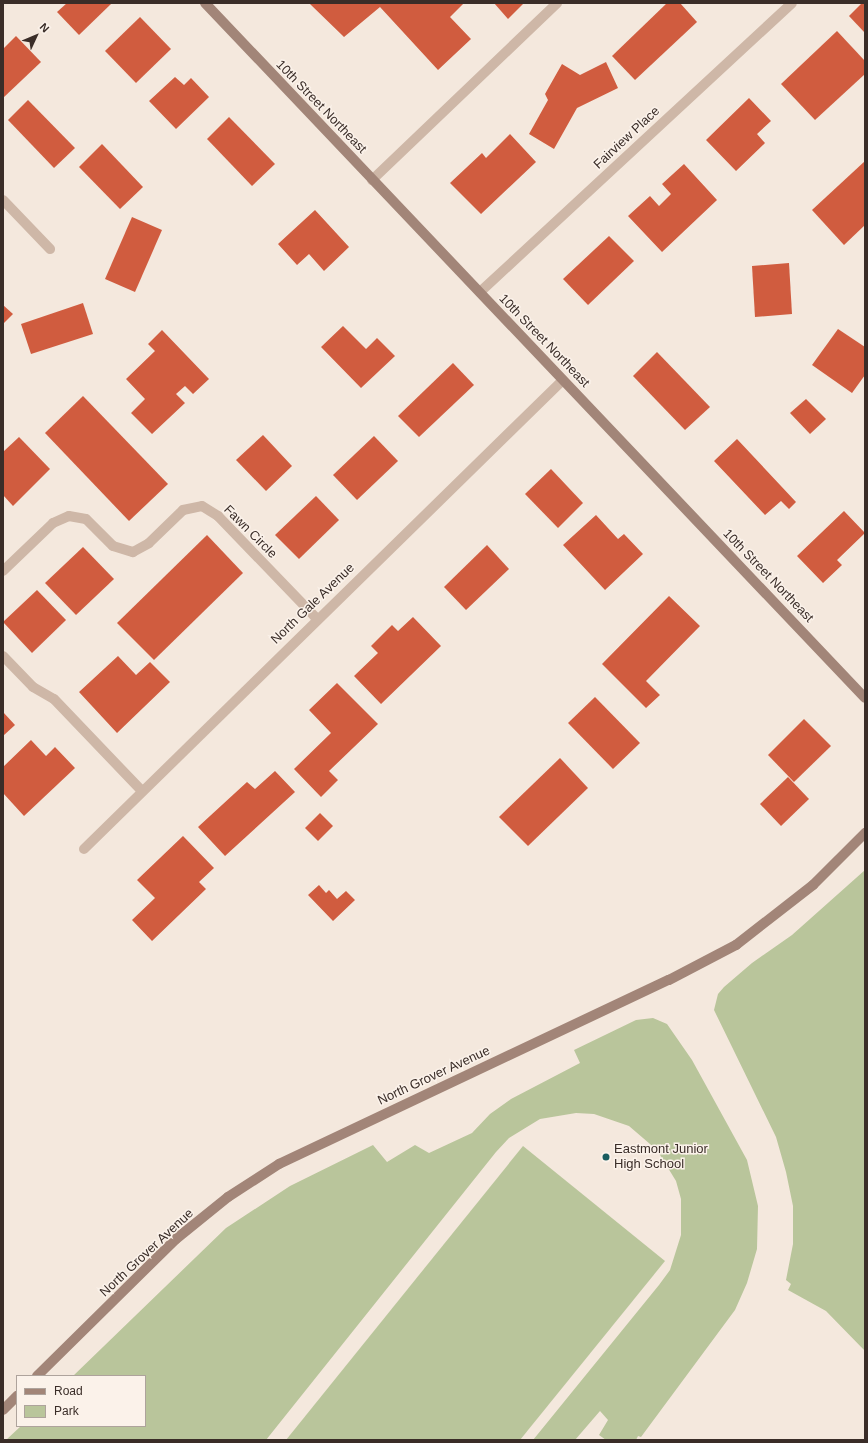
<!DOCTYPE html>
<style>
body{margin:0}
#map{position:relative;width:868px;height:1443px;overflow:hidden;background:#f4e8dd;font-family:Arial,sans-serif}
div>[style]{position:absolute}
.green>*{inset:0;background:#b9c59b}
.building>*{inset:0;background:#d05c3f}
.lane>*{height:10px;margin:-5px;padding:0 5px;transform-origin:5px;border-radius:5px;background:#ceb7a7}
.street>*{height:10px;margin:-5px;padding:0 5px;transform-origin:5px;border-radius:5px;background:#ceb7a7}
.secondary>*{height:10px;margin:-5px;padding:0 5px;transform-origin:5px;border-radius:5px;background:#a28578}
.dots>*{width:11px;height:11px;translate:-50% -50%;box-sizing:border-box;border:2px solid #fbf2ea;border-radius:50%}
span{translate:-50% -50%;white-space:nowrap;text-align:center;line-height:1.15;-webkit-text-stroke:3px #fbf2ea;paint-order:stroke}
.street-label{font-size:13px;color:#3a2d28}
.poi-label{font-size:13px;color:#3a2d28}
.left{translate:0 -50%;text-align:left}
.frame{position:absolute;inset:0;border:4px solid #3a2d28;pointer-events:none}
.legend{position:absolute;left:16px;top:1375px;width:130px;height:52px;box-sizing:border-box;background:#fbf2ea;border:1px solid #aea39c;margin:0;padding:5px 7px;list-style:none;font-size:12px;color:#3a2d28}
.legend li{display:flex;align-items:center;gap:8px;height:20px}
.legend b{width:20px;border:1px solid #aea39c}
.north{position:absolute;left:16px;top:16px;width:40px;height:40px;-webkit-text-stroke:3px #fbf2ea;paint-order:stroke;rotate:46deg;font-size:11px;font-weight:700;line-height:16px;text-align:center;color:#3a2d28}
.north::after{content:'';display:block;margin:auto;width:14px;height:18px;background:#3a2d28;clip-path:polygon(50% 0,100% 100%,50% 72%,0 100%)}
</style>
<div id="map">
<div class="green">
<i style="clip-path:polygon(865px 870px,865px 1351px,826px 1311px,788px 1290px,791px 1284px,786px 1280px,793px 1244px,793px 1206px,786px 1172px,776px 1137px,714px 1010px,718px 994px,724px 987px,752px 963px,792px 935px)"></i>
<i style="clip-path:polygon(653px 1018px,667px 1024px,692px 1060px,747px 1160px,758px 1206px,757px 1249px,747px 1283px,735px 1310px,641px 1437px,638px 1436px,636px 1440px,606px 1440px,599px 1435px,608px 1420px,600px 1411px,575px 1440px,533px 1440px,659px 1285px,670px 1270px,681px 1235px,681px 1199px,676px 1181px,657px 1150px,629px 1126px,594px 1114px,576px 1113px,540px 1119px,509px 1138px,496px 1152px,266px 1440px,6px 1440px,21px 1426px,145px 1426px,145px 1376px,73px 1376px,226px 1228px,290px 1186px,373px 1145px,387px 1162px,415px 1145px,429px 1153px,472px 1133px,490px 1114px,511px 1099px,580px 1063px,574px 1050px,636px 1020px)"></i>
<i style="clip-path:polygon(523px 1146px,665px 1261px,520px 1440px,286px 1440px)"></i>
</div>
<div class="building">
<i style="clip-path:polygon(67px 3px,112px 3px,79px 35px,57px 12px)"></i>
<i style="clip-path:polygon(464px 3px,450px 17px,471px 39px,438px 70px,380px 7px,344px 37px,310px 4px)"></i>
<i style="clip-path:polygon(494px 3px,524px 3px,508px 19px)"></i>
<i style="clip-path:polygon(667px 3px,680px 3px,697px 22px,635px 80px,612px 56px)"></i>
<i style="clip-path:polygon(862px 3px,865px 3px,865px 33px,849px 16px)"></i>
<i style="clip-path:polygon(140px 17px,171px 49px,136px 83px,105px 51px)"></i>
<i style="clip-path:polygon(837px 31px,865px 61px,865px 74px,815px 120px,781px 84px)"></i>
<i style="clip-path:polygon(16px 36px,41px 62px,3px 98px,3px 49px)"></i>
<i style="clip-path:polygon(606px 62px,618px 88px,577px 108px,554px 149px,529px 134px,548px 100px,545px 94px,562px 64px,580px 75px)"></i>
<i style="clip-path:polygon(175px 77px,184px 85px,191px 78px,209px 97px,176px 129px,149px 101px)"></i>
<i style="clip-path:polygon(749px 98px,771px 121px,757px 134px,765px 143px,736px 171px,706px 140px)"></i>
<i style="clip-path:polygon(28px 100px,75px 148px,54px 168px,8px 120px)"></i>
<i style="clip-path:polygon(229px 117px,275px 164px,252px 186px,207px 139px)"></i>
<i style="clip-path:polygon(510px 134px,536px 162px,481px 214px,450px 183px,482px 153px,486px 158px)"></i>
<i style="clip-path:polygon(102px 144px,143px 187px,120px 209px,79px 167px)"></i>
<i style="clip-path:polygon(865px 161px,865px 225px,844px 245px,812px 210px)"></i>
<i style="clip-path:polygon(684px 164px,717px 200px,662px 252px,628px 216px,650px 196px,659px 206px,671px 194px,662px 184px)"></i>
<i style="clip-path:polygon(315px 210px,349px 247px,324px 271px,309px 254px,297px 265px,278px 244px)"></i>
<i style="clip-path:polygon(132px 217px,162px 230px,135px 292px,105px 279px)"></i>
<i style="clip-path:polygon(609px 236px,634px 261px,588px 305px,563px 279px)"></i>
<i style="clip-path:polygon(789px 263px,792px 314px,755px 317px,752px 266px)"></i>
<i style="clip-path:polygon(83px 303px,93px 334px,31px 354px,21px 324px)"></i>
<i style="clip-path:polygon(3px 305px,13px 314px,3px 324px)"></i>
<i style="clip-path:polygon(343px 326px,366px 349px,377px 338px,395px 356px,361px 388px,321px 347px)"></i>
<i style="clip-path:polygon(838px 329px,865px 347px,865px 375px,852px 393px,812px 365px)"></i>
<i style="clip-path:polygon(162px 330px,209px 379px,193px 394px,185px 386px,176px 394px,185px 403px,152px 434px,131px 413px,145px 399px,126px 379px,155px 351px,148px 344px)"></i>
<i style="clip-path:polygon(657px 352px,710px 407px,685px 430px,633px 376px)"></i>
<i style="clip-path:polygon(453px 363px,474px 385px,419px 437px,398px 416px)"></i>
<i style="clip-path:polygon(83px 396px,168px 484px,129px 521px,45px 433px)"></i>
<i style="clip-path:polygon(806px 399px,826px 419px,810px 434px,790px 413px)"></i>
<i style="clip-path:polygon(263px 435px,292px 466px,266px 491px,236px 460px)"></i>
<i style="clip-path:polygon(374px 436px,398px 461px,357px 500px,333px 475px)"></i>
<i style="clip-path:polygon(19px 437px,50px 469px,13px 506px,3px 495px,3px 452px)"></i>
<i style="clip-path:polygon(737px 439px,796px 502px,789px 509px,781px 501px,765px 515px,714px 461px)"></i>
<i style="clip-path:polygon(551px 469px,583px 503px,558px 528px,525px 494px)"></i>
<i style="clip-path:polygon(316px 496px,339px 520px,299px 559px,275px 535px)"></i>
<i style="clip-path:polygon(844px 511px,865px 533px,837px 560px,842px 565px,823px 583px,797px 556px)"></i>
<i style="clip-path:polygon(596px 515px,618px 539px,624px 534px,643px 554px,605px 590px,563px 545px)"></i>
<i style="clip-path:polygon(207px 535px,243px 573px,154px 660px,117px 623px)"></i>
<i style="clip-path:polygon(487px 545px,509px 569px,466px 610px,444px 587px)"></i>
<i style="clip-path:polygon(83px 547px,114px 579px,76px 615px,45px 583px)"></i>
<i style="clip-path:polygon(37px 590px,66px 620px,32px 653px,3px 622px)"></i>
<i style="clip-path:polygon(669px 596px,700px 626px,646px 681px,660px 695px,646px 708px,602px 664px)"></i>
<i style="clip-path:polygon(413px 617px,441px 646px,381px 704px,354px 676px,378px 653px,371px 646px,392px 625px,398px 631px)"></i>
<i style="clip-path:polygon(118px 656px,136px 675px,150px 662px,170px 682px,117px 733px,79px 692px)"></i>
<i style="clip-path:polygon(337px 683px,378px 724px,329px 771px,338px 780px,321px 797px,294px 769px,331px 733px,309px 710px)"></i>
<i style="clip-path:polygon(595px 697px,640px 743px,613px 769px,568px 723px)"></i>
<i style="clip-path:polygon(3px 712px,15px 725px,3px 736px)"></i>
<i style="clip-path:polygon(804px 719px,831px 746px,794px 782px,768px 755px)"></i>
<i style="clip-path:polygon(31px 740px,46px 756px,55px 747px,75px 768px,24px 816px,3px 793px,3px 767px)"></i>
<i style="clip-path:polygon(560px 758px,588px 788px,528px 846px,499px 817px)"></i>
<i style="clip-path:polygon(275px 771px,295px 792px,225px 856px,198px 827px,247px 782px,255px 789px)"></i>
<i style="clip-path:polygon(788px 777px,809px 799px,781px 826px,760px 804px)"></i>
<i style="clip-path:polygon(320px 813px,333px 826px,318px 841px,305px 828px)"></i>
<i style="clip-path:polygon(183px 836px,214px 868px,199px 882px,206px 889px,152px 941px,132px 920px,155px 898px,137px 880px)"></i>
<i style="clip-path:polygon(319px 885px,326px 893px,329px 890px,337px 899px,346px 891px,355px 900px,333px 921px,308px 895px)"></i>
</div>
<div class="lane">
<i style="left:372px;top:180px;width:256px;rotate:-43.7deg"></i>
</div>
<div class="street">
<i style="left:3px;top:200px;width:68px;rotate:46.2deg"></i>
<i style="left:480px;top:292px;width:425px;rotate:-42.8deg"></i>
<i style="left:3px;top:571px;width:69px;rotate:-43.8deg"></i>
<i style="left:53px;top:523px;width:17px;rotate:-24deg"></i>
<i style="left:69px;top:516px;width:17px;rotate:10deg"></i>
<i style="left:86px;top:519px;width:38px;rotate:45deg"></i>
<i style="left:113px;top:546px;width:21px;rotate:17deg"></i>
<i style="left:133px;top:552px;width:18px;rotate:-29deg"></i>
<i style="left:149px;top:543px;width:47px;rotate:-44.1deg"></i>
<i style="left:183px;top:510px;width:19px;rotate:-12deg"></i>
<i style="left:202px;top:506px;width:19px;rotate:32deg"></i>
<i style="left:218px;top:516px;width:143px;rotate:46.1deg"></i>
<i style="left:3px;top:656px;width:43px;rotate:45.9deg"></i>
<i style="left:33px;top:687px;width:24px;rotate:30deg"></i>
<i style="left:54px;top:699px;width:127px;rotate:46.3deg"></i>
<i style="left:84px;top:849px;width:670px;rotate:-44.4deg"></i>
</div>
<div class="secondary">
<i style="left:205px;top:3px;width:958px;rotate:46.48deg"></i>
<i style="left:37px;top:1376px;width:195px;rotate:-44.6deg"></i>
<i style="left:176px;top:1239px;width:67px;rotate:-38.9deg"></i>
<i style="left:228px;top:1197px;width:61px;rotate:-32.9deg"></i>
<i style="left:279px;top:1164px;width:431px;rotate:-25.3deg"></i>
<i style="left:669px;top:980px;width:76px;rotate:-27.6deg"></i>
<i style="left:736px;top:945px;width:98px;rotate:-37.9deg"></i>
<i style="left:813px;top:885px;width:74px;rotate:-45deg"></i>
<i style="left:3px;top:1410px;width:20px;rotate:-45deg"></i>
</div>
<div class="dots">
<i style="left:606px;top:1157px;background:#1a5d5f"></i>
</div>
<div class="street-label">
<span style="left:321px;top:107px;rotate:46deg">10th Street Northeast</span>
<span style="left:627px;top:138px;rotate:-43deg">Fairview Place</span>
<span style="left:544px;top:341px;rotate:46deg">10th Street Northeast</span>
<span style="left:250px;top:532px;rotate:45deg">Fawn Circle</span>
<span style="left:768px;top:576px;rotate:46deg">10th Street Northeast</span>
<span style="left:313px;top:604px;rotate:-44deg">North Gale Avenue</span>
<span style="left:434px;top:1076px;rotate:-25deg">North Grover Avenue</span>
<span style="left:147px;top:1253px;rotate:-43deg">North Grover Avenue</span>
</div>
<div class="poi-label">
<span class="left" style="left:614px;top:1157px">Eastmont Junior<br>High School</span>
</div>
<div class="frame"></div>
<ul class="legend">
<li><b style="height:5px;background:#a28578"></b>Road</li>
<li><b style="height:11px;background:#b9c59b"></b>Park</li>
</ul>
<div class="north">N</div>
</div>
